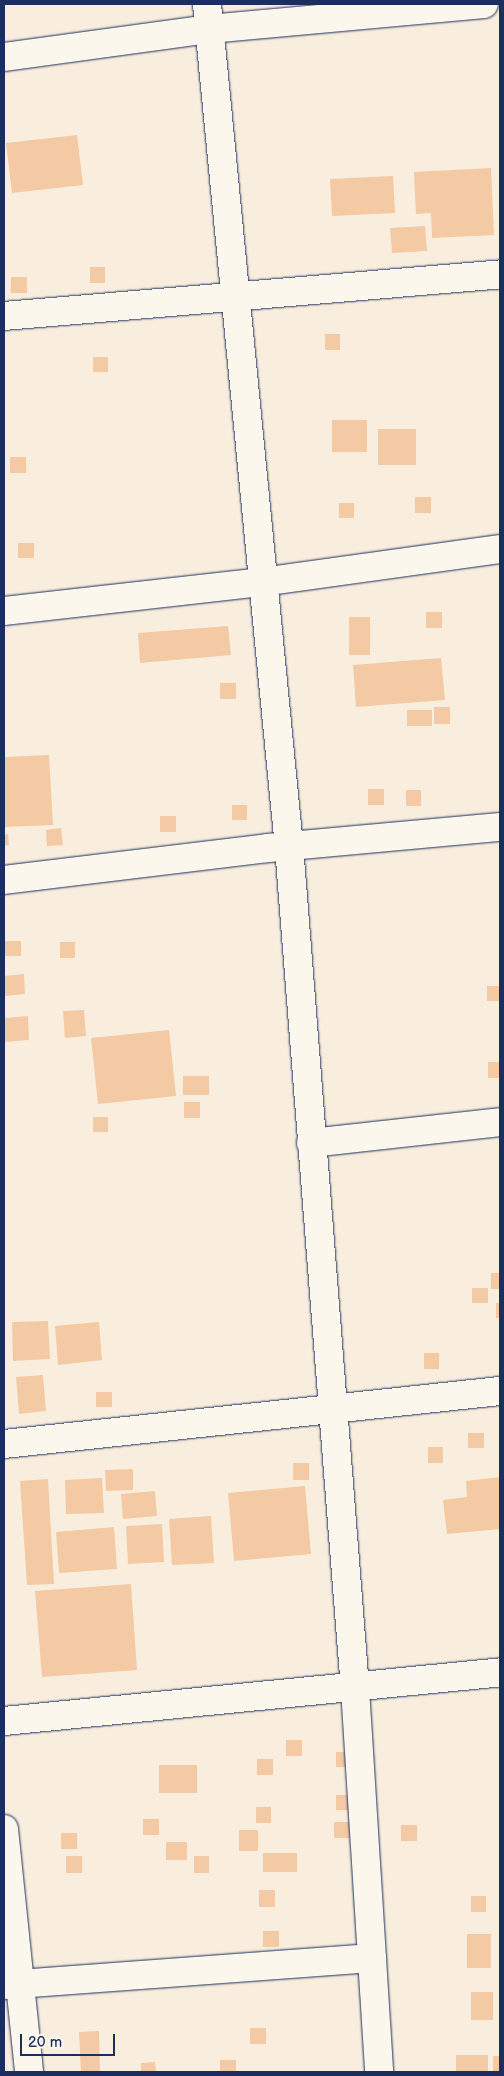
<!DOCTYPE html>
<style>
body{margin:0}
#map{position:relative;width:504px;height:2076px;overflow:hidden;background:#f9eedd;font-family:"Balsamiq Sans",sans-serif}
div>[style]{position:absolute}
.building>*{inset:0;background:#f3caa3}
.roads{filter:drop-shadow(0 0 1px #1b2f5e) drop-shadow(0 0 1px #1b2f5e)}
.minor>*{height:28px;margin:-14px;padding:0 14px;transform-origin:14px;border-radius:14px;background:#fbf7ec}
span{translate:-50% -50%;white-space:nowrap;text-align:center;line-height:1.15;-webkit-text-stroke:5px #fbf7ec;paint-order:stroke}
.frame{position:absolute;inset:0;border:5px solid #1b2f5e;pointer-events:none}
.scale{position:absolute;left:20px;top:2034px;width:95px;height:22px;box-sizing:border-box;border:2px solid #1b2f5e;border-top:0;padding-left:6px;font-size:15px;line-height:18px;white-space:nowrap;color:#1b2f5e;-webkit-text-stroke:4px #fbf7ec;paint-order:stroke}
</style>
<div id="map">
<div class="building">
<i style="clip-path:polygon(77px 135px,83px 185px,12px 193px,6px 143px)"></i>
<i style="clip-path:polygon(491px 168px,494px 235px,432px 238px,431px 213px,416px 214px,414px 172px)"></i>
<i style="clip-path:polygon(393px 176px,395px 213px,332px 216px,330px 179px)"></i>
<i style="clip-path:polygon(425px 226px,427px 251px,392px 253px,390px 228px)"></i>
<i style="clip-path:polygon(90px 267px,105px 267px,105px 283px,90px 283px)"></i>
<i style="clip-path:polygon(11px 277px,27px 277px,27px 293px,11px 293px)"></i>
<i style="clip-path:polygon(325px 334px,340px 334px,340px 350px,325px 350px)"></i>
<i style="clip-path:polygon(93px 357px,108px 357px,108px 372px,93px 372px)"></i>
<i style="clip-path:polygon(332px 420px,367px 420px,367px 452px,332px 452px)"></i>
<i style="clip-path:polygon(378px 429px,416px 429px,416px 465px,378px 465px)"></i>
<i style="clip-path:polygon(10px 457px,26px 457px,26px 473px,10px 473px)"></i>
<i style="clip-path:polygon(415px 497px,431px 497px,431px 513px,415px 513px)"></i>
<i style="clip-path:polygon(339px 503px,354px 503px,354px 518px,339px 518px)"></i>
<i style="clip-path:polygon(18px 543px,34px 543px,34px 558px,18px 558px)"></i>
<i style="clip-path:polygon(426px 612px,442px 612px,442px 628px,426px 628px)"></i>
<i style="clip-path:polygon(349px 617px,370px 617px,370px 655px,349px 655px)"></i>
<i style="clip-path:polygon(228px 626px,231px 655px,140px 663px,138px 633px)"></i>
<i style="clip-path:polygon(441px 658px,445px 700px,356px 707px,353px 665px)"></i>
<i style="clip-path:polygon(220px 683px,236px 683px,236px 699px,220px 699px)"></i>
<i style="clip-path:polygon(434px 707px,450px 707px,450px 724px,434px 724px)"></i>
<i style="clip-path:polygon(407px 710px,432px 710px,432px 726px,407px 726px)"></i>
<i style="clip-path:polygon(49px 755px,53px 825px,4px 827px,4px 757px)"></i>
<i style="clip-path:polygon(368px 789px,384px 789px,384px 805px,368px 805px)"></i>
<i style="clip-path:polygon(406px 790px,421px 790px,421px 806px,406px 806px)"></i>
<i style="clip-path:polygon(232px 805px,247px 805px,247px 820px,232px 820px)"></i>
<i style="clip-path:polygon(160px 816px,176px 816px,176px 832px,160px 832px)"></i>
<i style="clip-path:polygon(61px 828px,63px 845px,47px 846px,46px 830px)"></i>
<i style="clip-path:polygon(8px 834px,9px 845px,4px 846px,4px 835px)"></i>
<i style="clip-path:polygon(5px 941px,21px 941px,21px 956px,5px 956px)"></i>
<i style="clip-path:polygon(60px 942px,75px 942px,75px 958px,60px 958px)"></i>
<i style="clip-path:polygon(24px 974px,25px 994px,4px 996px,4px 976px)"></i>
<i style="clip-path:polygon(487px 986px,500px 986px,500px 1001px,487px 1001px)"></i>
<i style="clip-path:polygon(84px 1010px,86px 1036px,65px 1038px,63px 1011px)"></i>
<i style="clip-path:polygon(28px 1016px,29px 1040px,4px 1042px,4px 1018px)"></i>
<i style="clip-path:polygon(169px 1030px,176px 1096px,98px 1104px,91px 1038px)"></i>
<i style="clip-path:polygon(488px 1062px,500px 1062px,500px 1078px,488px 1078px)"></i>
<i style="clip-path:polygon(183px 1076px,209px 1076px,209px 1095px,183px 1095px)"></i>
<i style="clip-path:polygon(184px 1102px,200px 1102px,200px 1118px,184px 1118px)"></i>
<i style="clip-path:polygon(93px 1117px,108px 1117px,108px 1132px,93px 1132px)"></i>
<i style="clip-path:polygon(491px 1273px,500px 1273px,500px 1289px,491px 1289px)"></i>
<i style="clip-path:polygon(472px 1288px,488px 1288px,488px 1303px,472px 1303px)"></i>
<i style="clip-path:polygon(496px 1303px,500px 1303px,500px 1318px,496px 1318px)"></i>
<i style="clip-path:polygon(48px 1321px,50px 1359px,13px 1361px,12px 1322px)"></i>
<i style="clip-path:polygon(99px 1322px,102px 1360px,58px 1365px,55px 1326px)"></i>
<i style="clip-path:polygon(424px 1353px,439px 1353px,439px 1369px,424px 1369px)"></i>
<i style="clip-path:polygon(43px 1375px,46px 1411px,19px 1414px,16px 1377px)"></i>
<i style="clip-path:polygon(96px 1392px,112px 1392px,112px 1407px,96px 1407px)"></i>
<i style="clip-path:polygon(468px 1433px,484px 1433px,484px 1448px,468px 1448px)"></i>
<i style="clip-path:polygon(428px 1447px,443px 1447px,443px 1463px,428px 1463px)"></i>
<i style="clip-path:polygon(293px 1463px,309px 1463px,309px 1480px,293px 1480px)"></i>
<i style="clip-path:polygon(133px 1469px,133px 1490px,106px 1491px,105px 1470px)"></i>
<i style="clip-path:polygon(500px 1477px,500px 1529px,447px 1534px,443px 1500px,467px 1497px,466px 1481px)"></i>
<i style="clip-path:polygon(102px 1478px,104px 1513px,66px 1514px,65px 1480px)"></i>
<i style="clip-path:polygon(48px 1479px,54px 1584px,27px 1585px,20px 1481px)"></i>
<i style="clip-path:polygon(305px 1486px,311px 1554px,234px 1561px,228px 1493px)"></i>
<i style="clip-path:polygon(155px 1491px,157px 1516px,123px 1519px,121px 1494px)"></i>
<i style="clip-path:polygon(211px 1516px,214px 1563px,172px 1565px,169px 1519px)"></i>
<i style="clip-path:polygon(162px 1524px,164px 1562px,128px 1564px,126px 1526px)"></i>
<i style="clip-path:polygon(114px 1527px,117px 1569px,59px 1573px,56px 1532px)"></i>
<i style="clip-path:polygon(131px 1584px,137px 1670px,42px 1677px,35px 1591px)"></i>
<i style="clip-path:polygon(286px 1740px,302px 1740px,302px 1756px,286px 1756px)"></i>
<i style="clip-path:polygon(336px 1752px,351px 1752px,351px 1767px,336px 1767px)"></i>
<i style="clip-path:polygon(257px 1759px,273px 1759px,273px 1775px,257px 1775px)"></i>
<i style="clip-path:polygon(159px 1765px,197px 1765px,197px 1793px,159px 1793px)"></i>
<i style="clip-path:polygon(336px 1795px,351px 1795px,351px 1810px,336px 1810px)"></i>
<i style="clip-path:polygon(256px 1807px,271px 1807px,271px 1823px,256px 1823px)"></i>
<i style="clip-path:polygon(143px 1819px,159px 1819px,159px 1835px,143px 1835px)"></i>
<i style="clip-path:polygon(334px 1822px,350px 1822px,350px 1838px,334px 1838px)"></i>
<i style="clip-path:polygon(401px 1825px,417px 1825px,417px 1841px,401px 1841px)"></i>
<i style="clip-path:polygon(239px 1830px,258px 1830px,258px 1851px,239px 1851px)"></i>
<i style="clip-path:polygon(61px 1833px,77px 1833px,77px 1849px,61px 1849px)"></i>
<i style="clip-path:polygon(166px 1842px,187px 1842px,187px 1860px,166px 1860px)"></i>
<i style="clip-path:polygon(263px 1853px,297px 1853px,297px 1872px,263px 1872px)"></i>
<i style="clip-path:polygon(66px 1856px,82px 1856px,82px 1873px,66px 1873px)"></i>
<i style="clip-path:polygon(194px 1856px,209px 1856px,209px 1873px,194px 1873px)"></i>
<i style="clip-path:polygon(259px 1890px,275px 1890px,275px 1907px,259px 1907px)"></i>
<i style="clip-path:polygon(471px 1896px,486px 1896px,486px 1912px,471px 1912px)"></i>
<i style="clip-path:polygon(263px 1931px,279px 1931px,279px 1947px,263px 1947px)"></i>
<i style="clip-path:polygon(467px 1934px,491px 1934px,491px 1968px,467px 1968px)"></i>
<i style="clip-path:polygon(471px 1992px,493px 1992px,493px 2020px,471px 2020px)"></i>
<i style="clip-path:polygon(250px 2028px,266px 2028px,266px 2044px,250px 2044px)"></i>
<i style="clip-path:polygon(99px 2031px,100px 2071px,81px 2072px,79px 2032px)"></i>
<i style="clip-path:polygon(456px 2055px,488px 2055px,488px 2072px,456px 2072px)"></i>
<i style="clip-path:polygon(493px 2056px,500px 2056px,500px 2072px,493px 2072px)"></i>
<i style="clip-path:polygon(220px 2060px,236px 2060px,236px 2072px,220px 2072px)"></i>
<i style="clip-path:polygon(155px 2062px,156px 2072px,141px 2072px,141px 2063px)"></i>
</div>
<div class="roads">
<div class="minor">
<i style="left:207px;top:4px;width:846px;rotate:84.44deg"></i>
<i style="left:289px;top:846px;width:845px;rotate:85.52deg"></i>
<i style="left:355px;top:1688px;width:385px;rotate:86.4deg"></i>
<i style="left:4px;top:57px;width:207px;rotate:-7.8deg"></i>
<i style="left:209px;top:29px;width:276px;rotate:-5.2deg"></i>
<i style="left:4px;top:316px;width:498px;rotate:-4.8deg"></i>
<i style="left:4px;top:611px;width:260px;rotate:-6.4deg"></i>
<i style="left:262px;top:582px;width:240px;rotate:-7.9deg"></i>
<i style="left:4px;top:880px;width:266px;rotate:-6.9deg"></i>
<i style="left:268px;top:848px;width:233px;rotate:-5.2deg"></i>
<i style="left:311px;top:1143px;width:190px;rotate:-6.3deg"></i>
<i style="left:4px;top:1444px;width:499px;rotate:-6.1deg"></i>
<i style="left:4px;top:1721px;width:498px;rotate:-5.6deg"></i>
<i style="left:4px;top:1829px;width:244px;rotate:84.1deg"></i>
<i style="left:4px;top:1985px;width:369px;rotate:-4.2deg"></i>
</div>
</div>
<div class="frame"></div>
<div class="scale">20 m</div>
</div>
